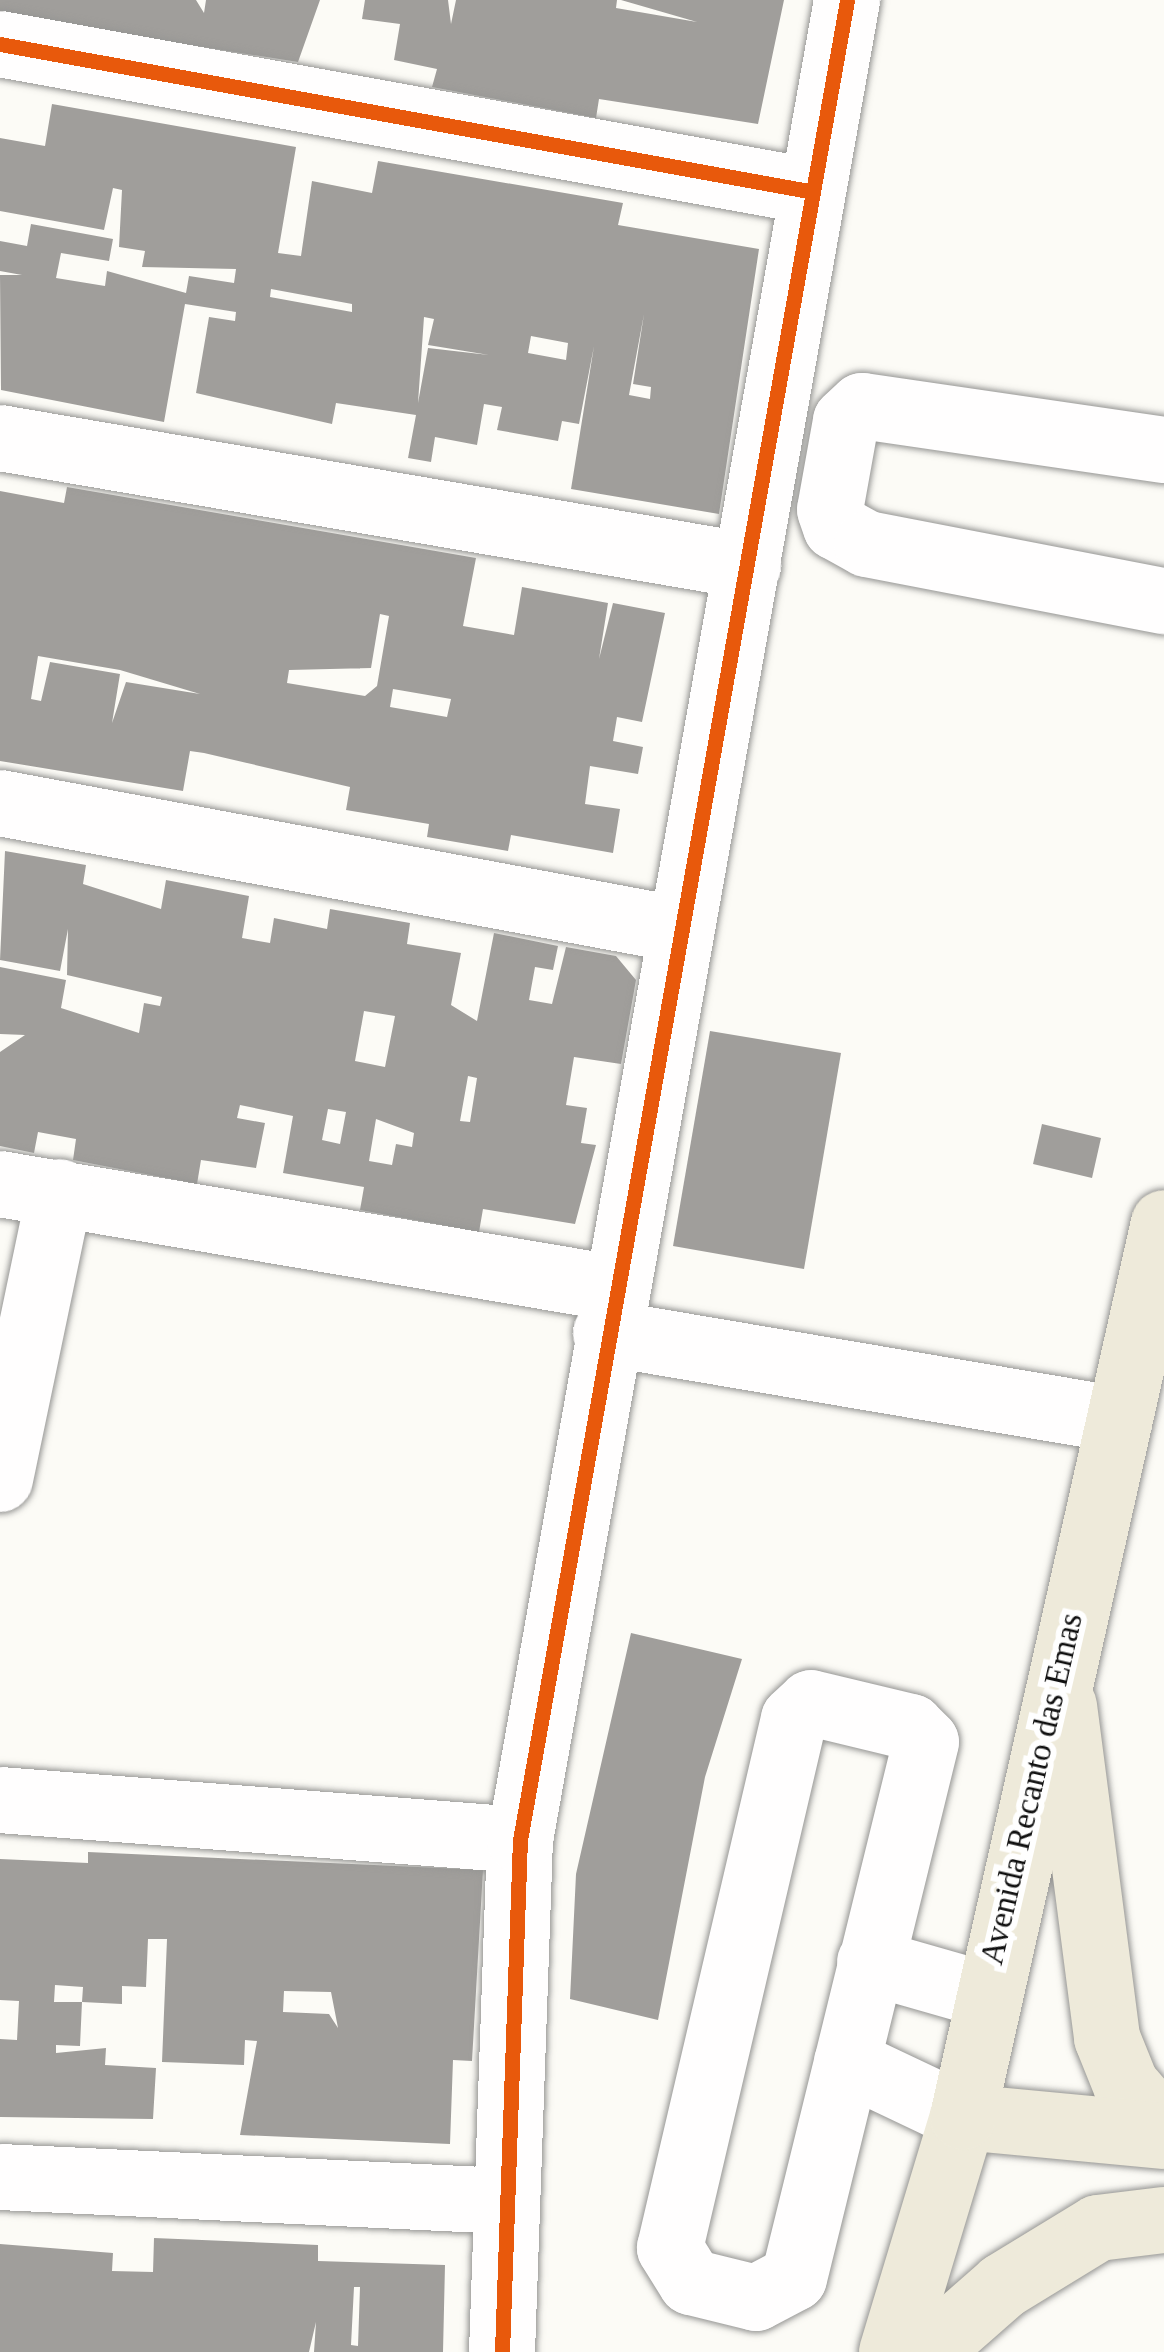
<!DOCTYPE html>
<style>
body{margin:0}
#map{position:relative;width:1164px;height:2352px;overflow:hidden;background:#fcfbf6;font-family:"Times New Roman",serif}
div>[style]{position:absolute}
.building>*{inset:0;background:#a09e9b}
.roads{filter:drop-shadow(0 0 3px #969694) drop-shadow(0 0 3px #969694)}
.minor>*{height:66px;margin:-33px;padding:0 33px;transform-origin:33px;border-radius:33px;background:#fffefe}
.major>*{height:66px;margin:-33px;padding:0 33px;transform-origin:33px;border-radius:33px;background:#eeeada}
.cycleway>*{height:15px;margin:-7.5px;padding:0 7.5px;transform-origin:7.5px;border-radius:7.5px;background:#e8590c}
span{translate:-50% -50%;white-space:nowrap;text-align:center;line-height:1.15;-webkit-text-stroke:12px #fff;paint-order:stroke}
.street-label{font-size:33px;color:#101010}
</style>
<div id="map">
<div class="building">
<i style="clip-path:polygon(0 0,196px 0,204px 13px,206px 0,320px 0,298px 62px,0 15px)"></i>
<i style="clip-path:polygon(365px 0,448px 0,451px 24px,456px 0,617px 0,616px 8px,697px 22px,621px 0,784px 0,758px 124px,599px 99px,596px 118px,432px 87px,437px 69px,394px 60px,400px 24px,362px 19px)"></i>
<i style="clip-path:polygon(evenodd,52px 104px,296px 147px,278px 253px,301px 256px,312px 181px,372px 193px,378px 161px,623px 203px,618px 225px,759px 249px,719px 514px,571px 489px,594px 346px,579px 424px,562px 421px,558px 441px,497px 430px,502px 407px,484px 404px,477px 445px,435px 437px,431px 462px,408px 458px,416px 415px,336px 403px,332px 424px,196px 393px,209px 317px,235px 321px,236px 312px,185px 304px,164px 422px,1px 390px,0 275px,22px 275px,0 271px,0 241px,27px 246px,31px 224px,113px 239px,109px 261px,61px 253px,56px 278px,105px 286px,107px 271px,186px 293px,189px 276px,234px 283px,236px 269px,142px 267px,145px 251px,119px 247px,122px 190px,113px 188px,104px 230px,0 211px,0 138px,45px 146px,52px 104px,271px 289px,352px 304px,352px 312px,270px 297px,271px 289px,52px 104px,644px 314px,633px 384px,651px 387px,650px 399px,629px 395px,644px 314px,52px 104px,424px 317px,434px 319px,428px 345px,489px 355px,428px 348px,418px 403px,424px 317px,52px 104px,531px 336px,568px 343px,566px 360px,528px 353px,531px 336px)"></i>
<i style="clip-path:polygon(evenodd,67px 487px,476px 558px,463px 626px,514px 635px,522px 587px,608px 603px,599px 659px,613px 603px,665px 613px,642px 722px,617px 717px,613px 741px,643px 747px,638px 774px,590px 766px,585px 804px,620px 809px,613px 853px,511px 835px,508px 851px,427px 837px,429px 824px,346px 810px,350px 787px,204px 753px,190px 751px,183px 791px,0 761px,0 491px,64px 503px,67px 487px,380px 614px,389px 616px,377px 686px,365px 696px,287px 683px,289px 670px,371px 668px,380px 614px,67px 487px,38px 656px,120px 670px,200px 694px,126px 682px,112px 723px,120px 674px,50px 662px,41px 701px,31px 699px,38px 656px,67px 487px,393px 689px,451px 699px,447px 717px,390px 707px,393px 689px)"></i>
<i style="clip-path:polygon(evenodd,5px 851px,86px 865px,83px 884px,161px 909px,166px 880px,249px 896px,242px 938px,270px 943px,274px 918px,327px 929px,330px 909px,410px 923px,407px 944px,461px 953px,451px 1005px,477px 1021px,494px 933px,558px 946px,553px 970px,535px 967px,529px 1000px,552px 1004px,566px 947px,616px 956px,636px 980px,621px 1064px,574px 1057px,566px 1105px,587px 1108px,581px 1143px,596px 1145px,575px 1224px,483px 1209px,479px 1232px,360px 1210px,364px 1187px,283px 1173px,293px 1116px,240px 1105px,237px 1118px,265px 1123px,256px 1168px,201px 1160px,197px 1184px,73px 1160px,76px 1139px,38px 1132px,34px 1153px,0 1146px,0 1052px,25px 1035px,0 1034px,0 967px,66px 980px,61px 1008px,139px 1033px,144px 1003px,160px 1006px,162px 997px,67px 975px,68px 929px,60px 971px,0 960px,5px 851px,364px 1011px,395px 1016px,385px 1067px,355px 1061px,364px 1011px,5px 851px,468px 1076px,477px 1078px,470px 1122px,460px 1121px,468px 1076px,5px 851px,328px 1109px,346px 1112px,340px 1144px,322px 1140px,328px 1109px,5px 851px,376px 1119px,414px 1133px,412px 1147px,396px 1144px,392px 1165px,369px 1161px,376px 1119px)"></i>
<i style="clip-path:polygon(710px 1031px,841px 1053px,804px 1269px,673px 1246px)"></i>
<i style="clip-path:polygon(1042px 1124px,1101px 1138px,1092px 1178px,1033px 1164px)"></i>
<i style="clip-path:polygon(631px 1633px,742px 1659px,705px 1777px,658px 2020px,570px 1999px,576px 1874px)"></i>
<i style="clip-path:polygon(evenodd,88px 1852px,483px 1870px,472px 2061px,453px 2060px,450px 2144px,240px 2135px,257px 2041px,245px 2040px,244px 2065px,162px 2062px,167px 1939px,148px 1939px,146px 1987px,122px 1986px,122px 2004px,82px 2002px,80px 2046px,56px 2045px,56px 2053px,106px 2048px,105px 2065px,156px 2068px,153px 2119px,0 2117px,0 2039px,17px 2040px,19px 2001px,0 2000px,0 1859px,88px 1863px,88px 1852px,55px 1985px,83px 1987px,82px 2002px,54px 2002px,55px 1985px,88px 1852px,284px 1991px,331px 1992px,338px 2028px,329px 2014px,283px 2012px,284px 1991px)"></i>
<i style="clip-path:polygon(evenodd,154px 2238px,318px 2245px,318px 2261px,445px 2265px,443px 2352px,314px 2352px,316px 2322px,309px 2352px,0 2352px,0 2244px,113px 2253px,112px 2271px,153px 2272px,154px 2238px,354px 2287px,360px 2287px,358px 2346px,351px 2345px,354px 2287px)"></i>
</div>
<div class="roads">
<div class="minor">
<i style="left:0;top:44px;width:822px;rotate:10.3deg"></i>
<i style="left:0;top:438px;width:759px;rotate:9.71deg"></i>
<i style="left:1164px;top:450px;width:305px;rotate:-171.7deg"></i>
<i style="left:862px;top:406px;width:22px;rotate:137deg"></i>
<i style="left:846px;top:421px;width:90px;rotate:100.2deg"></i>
<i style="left:830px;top:510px;width:18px;rotate:71deg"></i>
<i style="left:836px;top:527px;width:35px;rotate:29deg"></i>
<i style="left:867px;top:544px;width:302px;rotate:10.9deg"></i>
<i style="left:0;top:803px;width:688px;rotate:10.56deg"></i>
<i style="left:0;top:1184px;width:622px;rotate:9.63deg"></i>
<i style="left:606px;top:1333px;width:521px;rotate:9.61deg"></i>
<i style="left:0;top:1479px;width:293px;rotate:-78.2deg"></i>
<i style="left:811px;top:1703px;width:103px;rotate:13.5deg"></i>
<i style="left:911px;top:1727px;width:21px;rotate:45deg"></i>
<i style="left:926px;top:1742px;width:552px;rotate:103.83deg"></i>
<i style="left:794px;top:2278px;width:43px;rotate:152.2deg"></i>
<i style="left:756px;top:2298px;width:67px;rotate:-166.2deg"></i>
<i style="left:691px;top:2282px;width:40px;rotate:-122deg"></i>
<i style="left:670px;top:2248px;width:543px;rotate:-76.81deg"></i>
<i style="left:794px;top:1719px;width:23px;rotate:-43deg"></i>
<i style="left:0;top:1800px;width:522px;rotate:4.4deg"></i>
<i style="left:870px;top:1962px;width:120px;rotate:16deg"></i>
<i style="left:847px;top:2062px;width:128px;rotate:25.4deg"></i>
<i style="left:0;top:2177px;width:506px;rotate:2.72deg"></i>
<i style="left:502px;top:2352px;width:512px;rotate:-87.99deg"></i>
<i style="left:520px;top:1840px;width:1869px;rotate:-79.92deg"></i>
</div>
<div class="major">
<i style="left:1064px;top:1706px;width:335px;rotate:82.6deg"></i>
<i style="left:1107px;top:2038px;width:51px;rotate:68deg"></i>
<i style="left:1126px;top:2085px;width:58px;rotate:49.2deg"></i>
<i style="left:963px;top:2117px;width:202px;rotate:5.4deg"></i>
<i style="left:892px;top:2352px;width:245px;rotate:-73.2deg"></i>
<i style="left:963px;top:2117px;width:916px;rotate:-77.33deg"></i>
<i style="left:928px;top:2352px;width:100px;rotate:-41.3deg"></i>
<i style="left:1003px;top:2286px;width:111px;rotate:-31.4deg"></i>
<i style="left:1098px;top:2228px;width:66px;rotate:-6.9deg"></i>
</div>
</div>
<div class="cycleway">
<i style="left:0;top:44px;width:822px;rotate:10.3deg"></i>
<i style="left:502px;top:2352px;width:512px;rotate:-87.99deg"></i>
<i style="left:520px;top:1840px;width:1869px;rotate:-79.92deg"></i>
</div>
<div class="street-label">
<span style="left:1032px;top:1789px;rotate:-77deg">Avenida Recanto das Emas</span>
</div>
</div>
